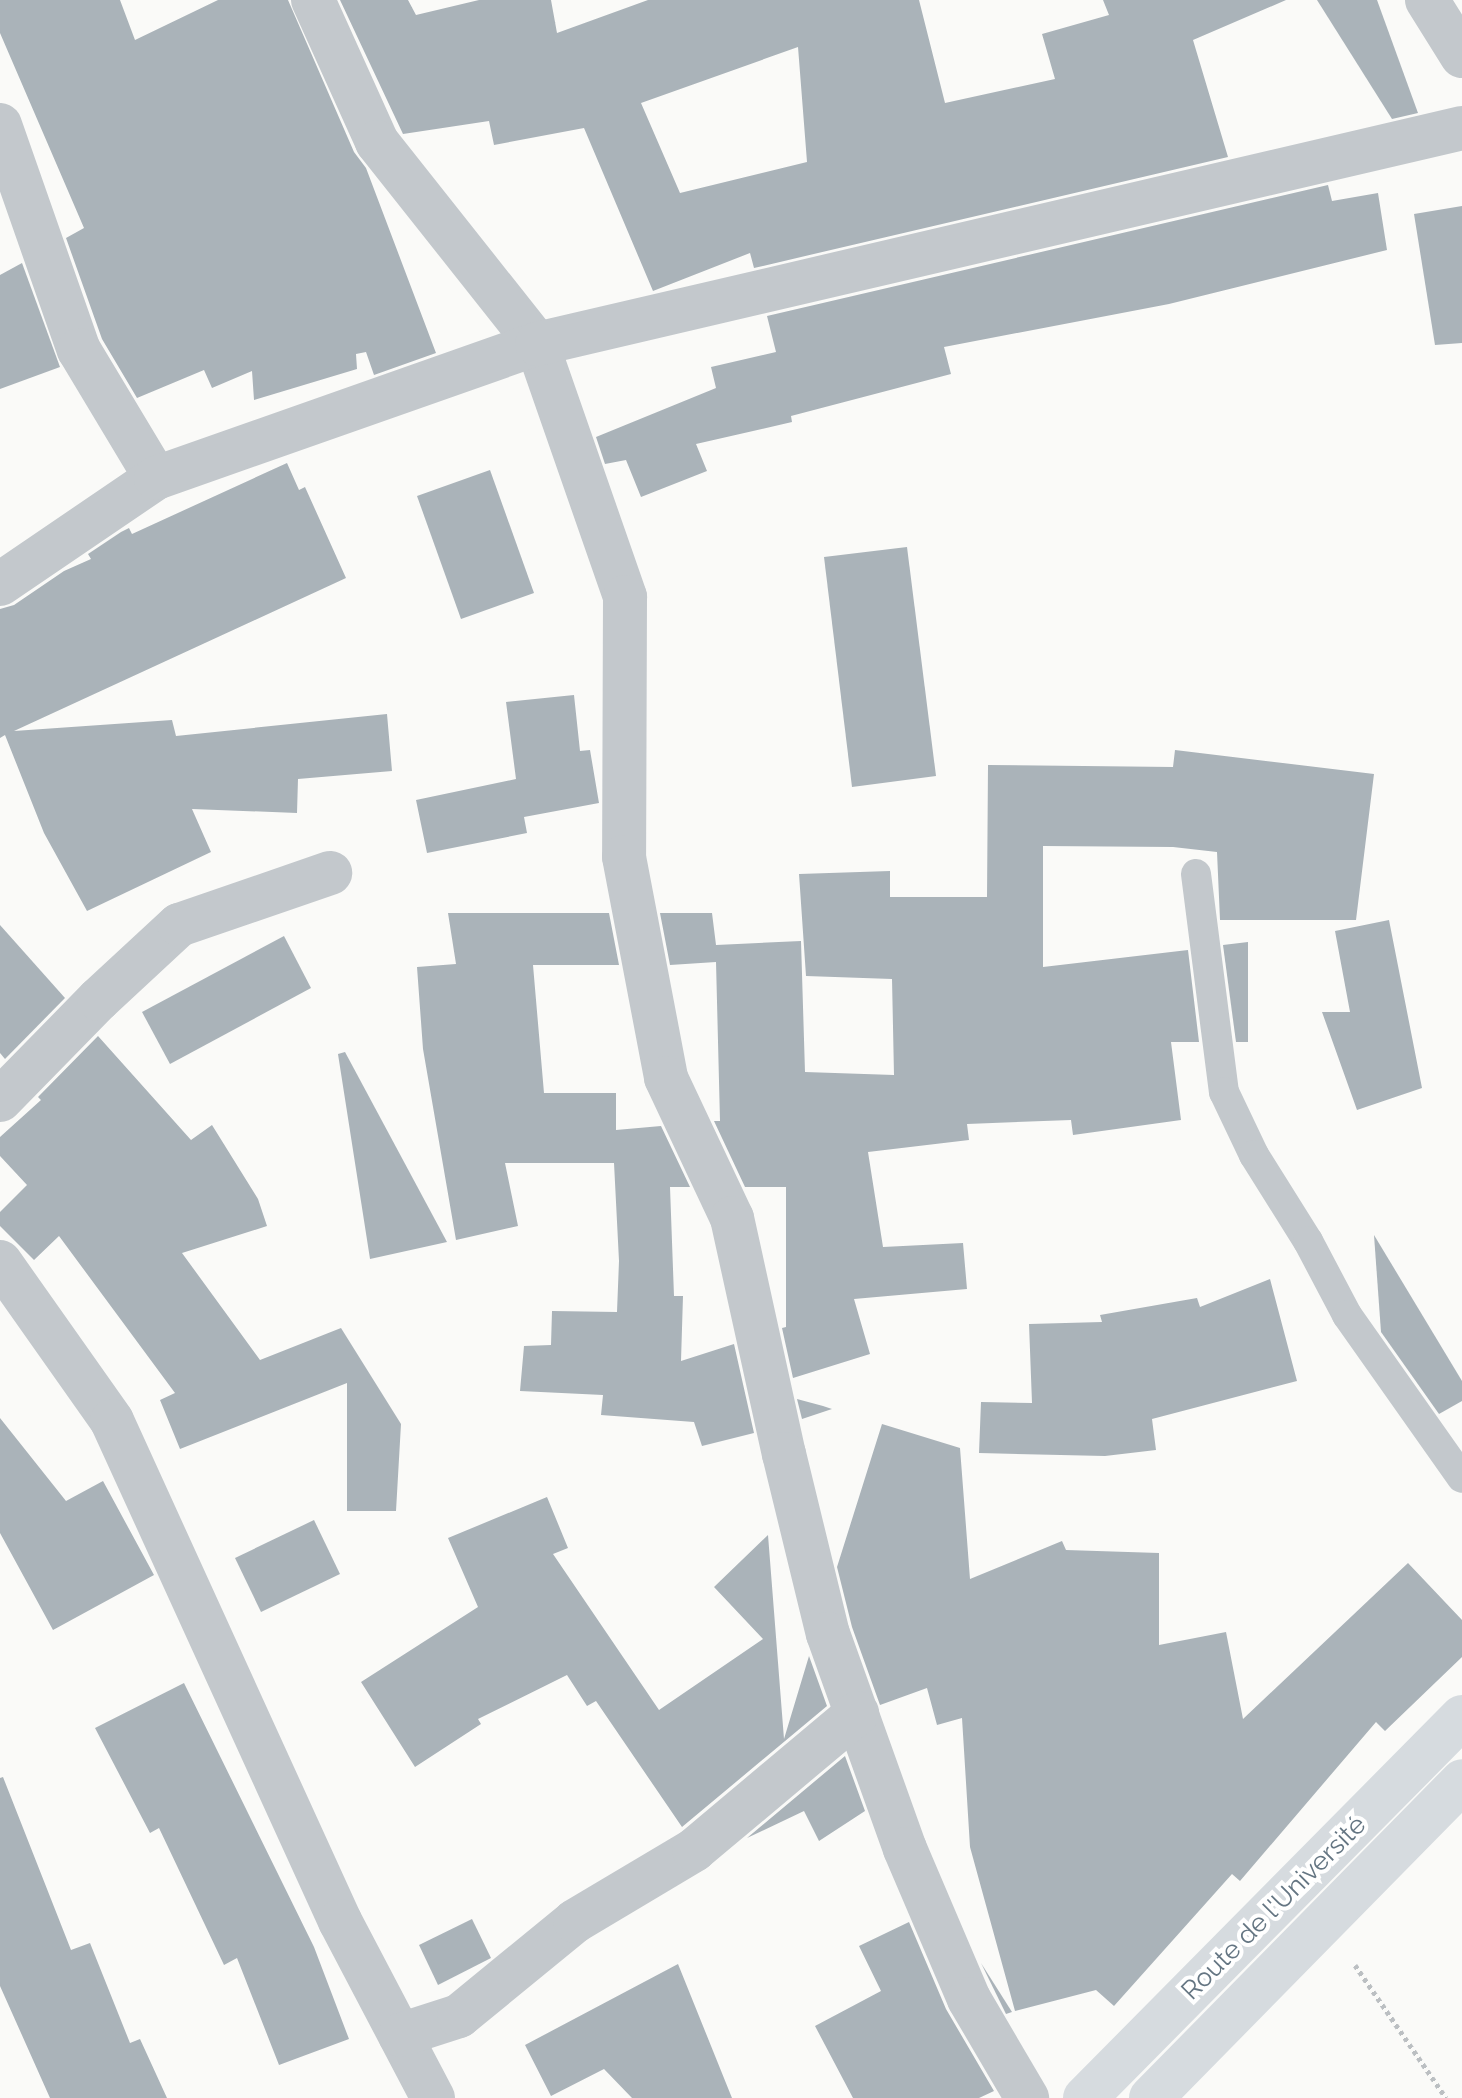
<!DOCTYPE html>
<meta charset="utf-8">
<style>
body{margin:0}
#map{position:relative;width:1462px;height:2098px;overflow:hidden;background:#fafaf8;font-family:Raleway,sans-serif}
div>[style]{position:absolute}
.building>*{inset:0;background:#aab3b9}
.path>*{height:5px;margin-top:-2.5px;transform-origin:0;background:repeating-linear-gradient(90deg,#bbbfc2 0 4px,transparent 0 8px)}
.service>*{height:30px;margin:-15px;padding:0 15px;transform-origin:15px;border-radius:15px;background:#c3c8cc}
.minor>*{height:44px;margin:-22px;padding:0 22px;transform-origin:22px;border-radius:22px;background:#c3c8cc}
.secondary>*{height:44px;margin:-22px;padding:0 22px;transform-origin:22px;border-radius:22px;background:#d6dbdf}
span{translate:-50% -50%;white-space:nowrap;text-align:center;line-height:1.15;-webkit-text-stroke:8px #fff;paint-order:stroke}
.street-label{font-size:26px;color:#657683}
</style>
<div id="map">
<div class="building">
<i style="clip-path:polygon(0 0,120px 0,135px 40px,218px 0,288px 0,354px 152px,366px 168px,436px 353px,374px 375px,366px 352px,356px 354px,357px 369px,254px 400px,252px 371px,212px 388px,204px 370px,137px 398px,102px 339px,66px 238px,84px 228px,0 33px)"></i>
<i style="clip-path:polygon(evenodd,340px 0,408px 0,416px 15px,479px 0,551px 0,557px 33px,648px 0,919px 0,945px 103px,1055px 79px,1042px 34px,1109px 15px,1103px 0,1286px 0,1193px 40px,1228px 157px,754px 268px,750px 253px,653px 291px,584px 128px,494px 145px,489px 121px,403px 134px,340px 0,798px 47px,807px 162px,680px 193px,641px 103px,798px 47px)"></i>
<i style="clip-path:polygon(1317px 0,1377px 0,1418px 113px,1392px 119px)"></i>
<i style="clip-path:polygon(1328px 185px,1332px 201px,1378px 193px,1387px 250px,1169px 304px,944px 347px,951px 374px,791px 416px,792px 422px,696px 444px,707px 471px,641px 497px,626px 460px,605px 464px,596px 437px,716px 388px,711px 367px,776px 352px,767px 316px)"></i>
<i style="clip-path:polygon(1462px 206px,1462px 343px,1435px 345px,1414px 214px)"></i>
<i style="clip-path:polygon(22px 263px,60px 367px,0 389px,0 275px)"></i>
<i style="clip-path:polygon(287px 463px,299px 490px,305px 487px,346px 578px,14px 731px,172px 720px,176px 736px,387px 714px,392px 771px,298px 779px,297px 813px,192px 809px,211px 852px,87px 911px,44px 833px,5px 735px,0 738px,0 609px,14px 605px,64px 571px,91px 559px,88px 554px,121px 532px,129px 528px,132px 534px)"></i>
<i style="clip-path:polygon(490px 470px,534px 593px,461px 619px,417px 496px)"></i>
<i style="clip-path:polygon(907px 547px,936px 776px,852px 787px,824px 557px)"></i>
<i style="clip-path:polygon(574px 695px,580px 751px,590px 750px,599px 803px,524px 817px,527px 833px,427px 853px,416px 800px,516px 779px,506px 702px)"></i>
<i style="clip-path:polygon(1175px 750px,1374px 774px,1356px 920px,1220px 920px,1217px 852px,1173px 847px,1043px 846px,1043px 967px,1188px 950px,1199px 1042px,1171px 1042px,1181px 1120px,1073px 1135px,1071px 1120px,967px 1124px,969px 1140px,868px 1152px,883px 1247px,963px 1243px,967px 1289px,854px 1299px,870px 1354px,793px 1378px,782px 1328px,786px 1327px,786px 1187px,745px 1187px,714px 1121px,720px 1121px,716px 962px,670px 965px,660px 913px,712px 913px,716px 945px,801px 941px,805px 1072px,894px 1075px,892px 979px,806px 976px,799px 874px,890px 871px,890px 897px,987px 897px,988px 765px,1173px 767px)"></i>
<i style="clip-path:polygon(448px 913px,609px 913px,619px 965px,533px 965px,544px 1093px,616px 1093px,616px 1130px,661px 1126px,690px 1187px,670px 1187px,674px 1296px,683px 1296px,681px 1361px,734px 1344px,754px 1433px,702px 1446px,694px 1422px,601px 1415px,603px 1395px,520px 1391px,524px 1346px,551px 1345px,552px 1311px,617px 1312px,619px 1261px,614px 1163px,505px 1163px,518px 1226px,456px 1240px,423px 1049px,417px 967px,456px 964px)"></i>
<i style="clip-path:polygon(1389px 920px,1422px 1088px,1357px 1110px,1322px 1012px,1350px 1012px,1335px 931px)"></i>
<i style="clip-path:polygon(0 925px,65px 998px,5px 1059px,0 1053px)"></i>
<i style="clip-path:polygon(284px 936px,311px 988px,170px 1064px,142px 1012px)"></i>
<i style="clip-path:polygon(1248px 942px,1248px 1042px,1236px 1042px,1223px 945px)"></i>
<i style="clip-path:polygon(98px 1036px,191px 1140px,212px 1125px,258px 1199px,267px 1226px,182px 1253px,260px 1360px,341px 1328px,401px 1424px,396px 1511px,347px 1511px,347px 1383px,180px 1449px,160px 1400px,175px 1393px,59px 1236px,34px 1260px,0 1226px,0 1212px,27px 1185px,0 1156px,0 1137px,41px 1100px,38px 1097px)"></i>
<i style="clip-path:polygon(345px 1052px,447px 1242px,370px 1259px,338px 1054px)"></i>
<i style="clip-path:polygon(1374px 1235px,1462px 1381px,1462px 1401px,1439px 1414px,1381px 1332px)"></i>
<i style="clip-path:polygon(1270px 1279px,1297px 1381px,1152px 1419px,1156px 1450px,1105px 1456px,979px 1453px,981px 1402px,1032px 1403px,1029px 1324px,1102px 1322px,1100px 1315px,1197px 1298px,1200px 1307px)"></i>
<i style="clip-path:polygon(797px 1399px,823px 1406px,832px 1409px,802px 1419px)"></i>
<i style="clip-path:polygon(0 1418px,66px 1501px,103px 1481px,154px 1575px,53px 1630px,0 1533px)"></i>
<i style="clip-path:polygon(882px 1424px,960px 1448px,970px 1579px,1062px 1541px,1066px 1550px,1159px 1553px,1159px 1645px,1226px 1632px,1243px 1719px,1408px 1563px,1462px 1620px,1462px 1657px,1385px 1731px,1376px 1722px,1240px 1881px,1232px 1874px,1114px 2006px,1096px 1990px,1015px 2011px,970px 1847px,962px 1718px,937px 1725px,927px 1688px,880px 1705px,852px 1627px,837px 1567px)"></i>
<i style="clip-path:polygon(547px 1497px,568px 1548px,553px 1554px,659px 1710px,763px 1639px,714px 1587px,768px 1535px,784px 1739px,809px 1656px,827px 1706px,682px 1827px,596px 1701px,587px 1706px,567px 1675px,478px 1719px,481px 1724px,415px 1767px,361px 1682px,478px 1607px,448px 1538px)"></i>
<i style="clip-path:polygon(314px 1520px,340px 1574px,261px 1612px,235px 1558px)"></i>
<i style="clip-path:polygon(184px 1683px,314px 1947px,349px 2039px,279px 2065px,237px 1958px,224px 1965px,159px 1828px,150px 1833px,95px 1728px)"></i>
<i style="clip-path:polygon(845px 1756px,865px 1811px,819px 1841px,804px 1811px,747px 1838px)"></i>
<i style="clip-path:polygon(3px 1777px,71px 1950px,90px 1943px,130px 2043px,140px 2039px,167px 2098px,50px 2098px,0 1986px,0 1778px)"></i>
<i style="clip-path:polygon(472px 1919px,491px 1958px,438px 1985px,419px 1945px)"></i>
<i style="clip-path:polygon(909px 1922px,946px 2009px,994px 2091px,979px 2098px,853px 2098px,815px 2026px,881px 1991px,859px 1946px)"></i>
<i style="clip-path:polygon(981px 1963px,1012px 2012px,1006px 2014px)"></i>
<i style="clip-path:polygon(678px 1964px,732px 2098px,632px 2098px,604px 2069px,551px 2096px,525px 2045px)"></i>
</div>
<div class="path">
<i style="left:1355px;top:1965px;width:161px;rotate:55.6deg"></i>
</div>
<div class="service">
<i style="left:1196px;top:874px;width:220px;rotate:82.7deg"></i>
<i style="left:1224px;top:1092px;width:70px;rotate:64.5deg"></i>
<i style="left:1254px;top:1155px;width:102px;rotate:57.9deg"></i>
<i style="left:1308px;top:1241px;width:84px;rotate:62.2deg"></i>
<i style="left:1347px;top:1315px;width:199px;rotate:54.8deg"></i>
</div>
<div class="minor">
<i style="left:313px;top:0;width:156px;rotate:65.7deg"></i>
<i style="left:377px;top:142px;width:258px;rotate:51.6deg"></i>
<i style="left:537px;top:344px;width:268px;rotate:70.8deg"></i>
<i style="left:625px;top:597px;width:260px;rotate:90.2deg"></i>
<i style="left:624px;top:857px;width:225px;rotate:79.2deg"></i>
<i style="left:666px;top:1078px;width:155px;rotate:64.8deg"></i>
<i style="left:732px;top:1218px;width:242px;rotate:77.6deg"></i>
<i style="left:784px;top:1454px;width:185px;rotate:76.3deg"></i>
<i style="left:828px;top:1634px;width:228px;rotate:70.3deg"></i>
<i style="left:905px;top:1849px;width:163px;rotate:66.9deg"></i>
<i style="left:969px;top:1999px;width:115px;rotate:59.6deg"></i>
<i style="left:1427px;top:0;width:66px;rotate:58deg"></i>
<i style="left:0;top:125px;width:238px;rotate:70.7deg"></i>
<i style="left:79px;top:350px;width:149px;rotate:59deg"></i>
<i style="left:0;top:584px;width:189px;rotate:-34.2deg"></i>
<i style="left:156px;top:478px;width:404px;rotate:-19.4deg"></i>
<i style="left:537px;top:344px;width:950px;rotate:-13.14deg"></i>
<i style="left:0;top:1100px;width:141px;rotate:-45.6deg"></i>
<i style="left:99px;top:999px;width:109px;rotate:-42.8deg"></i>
<i style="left:179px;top:925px;width:160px;rotate:-19deg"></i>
<i style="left:0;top:1262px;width:194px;rotate:54.8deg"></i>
<i style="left:112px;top:1421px;width:550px;rotate:65.49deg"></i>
<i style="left:340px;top:1921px;width:200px;rotate:62.3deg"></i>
<i style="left:400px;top:2035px;width:62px;rotate:-17.9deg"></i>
<i style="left:459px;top:2016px;width:150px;rotate:-39.3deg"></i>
<i style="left:575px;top:1921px;width:139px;rotate:-30.8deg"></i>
<i style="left:694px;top:1850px;width:213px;rotate:-40deg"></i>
</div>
<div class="secondary">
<i style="left:1085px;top:2098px;width:536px;rotate:-45.3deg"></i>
<i style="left:1151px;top:2098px;width:444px;rotate:-45.5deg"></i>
</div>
<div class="street-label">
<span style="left:1274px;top:1908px;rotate:-45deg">Route de l'Université</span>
</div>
</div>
